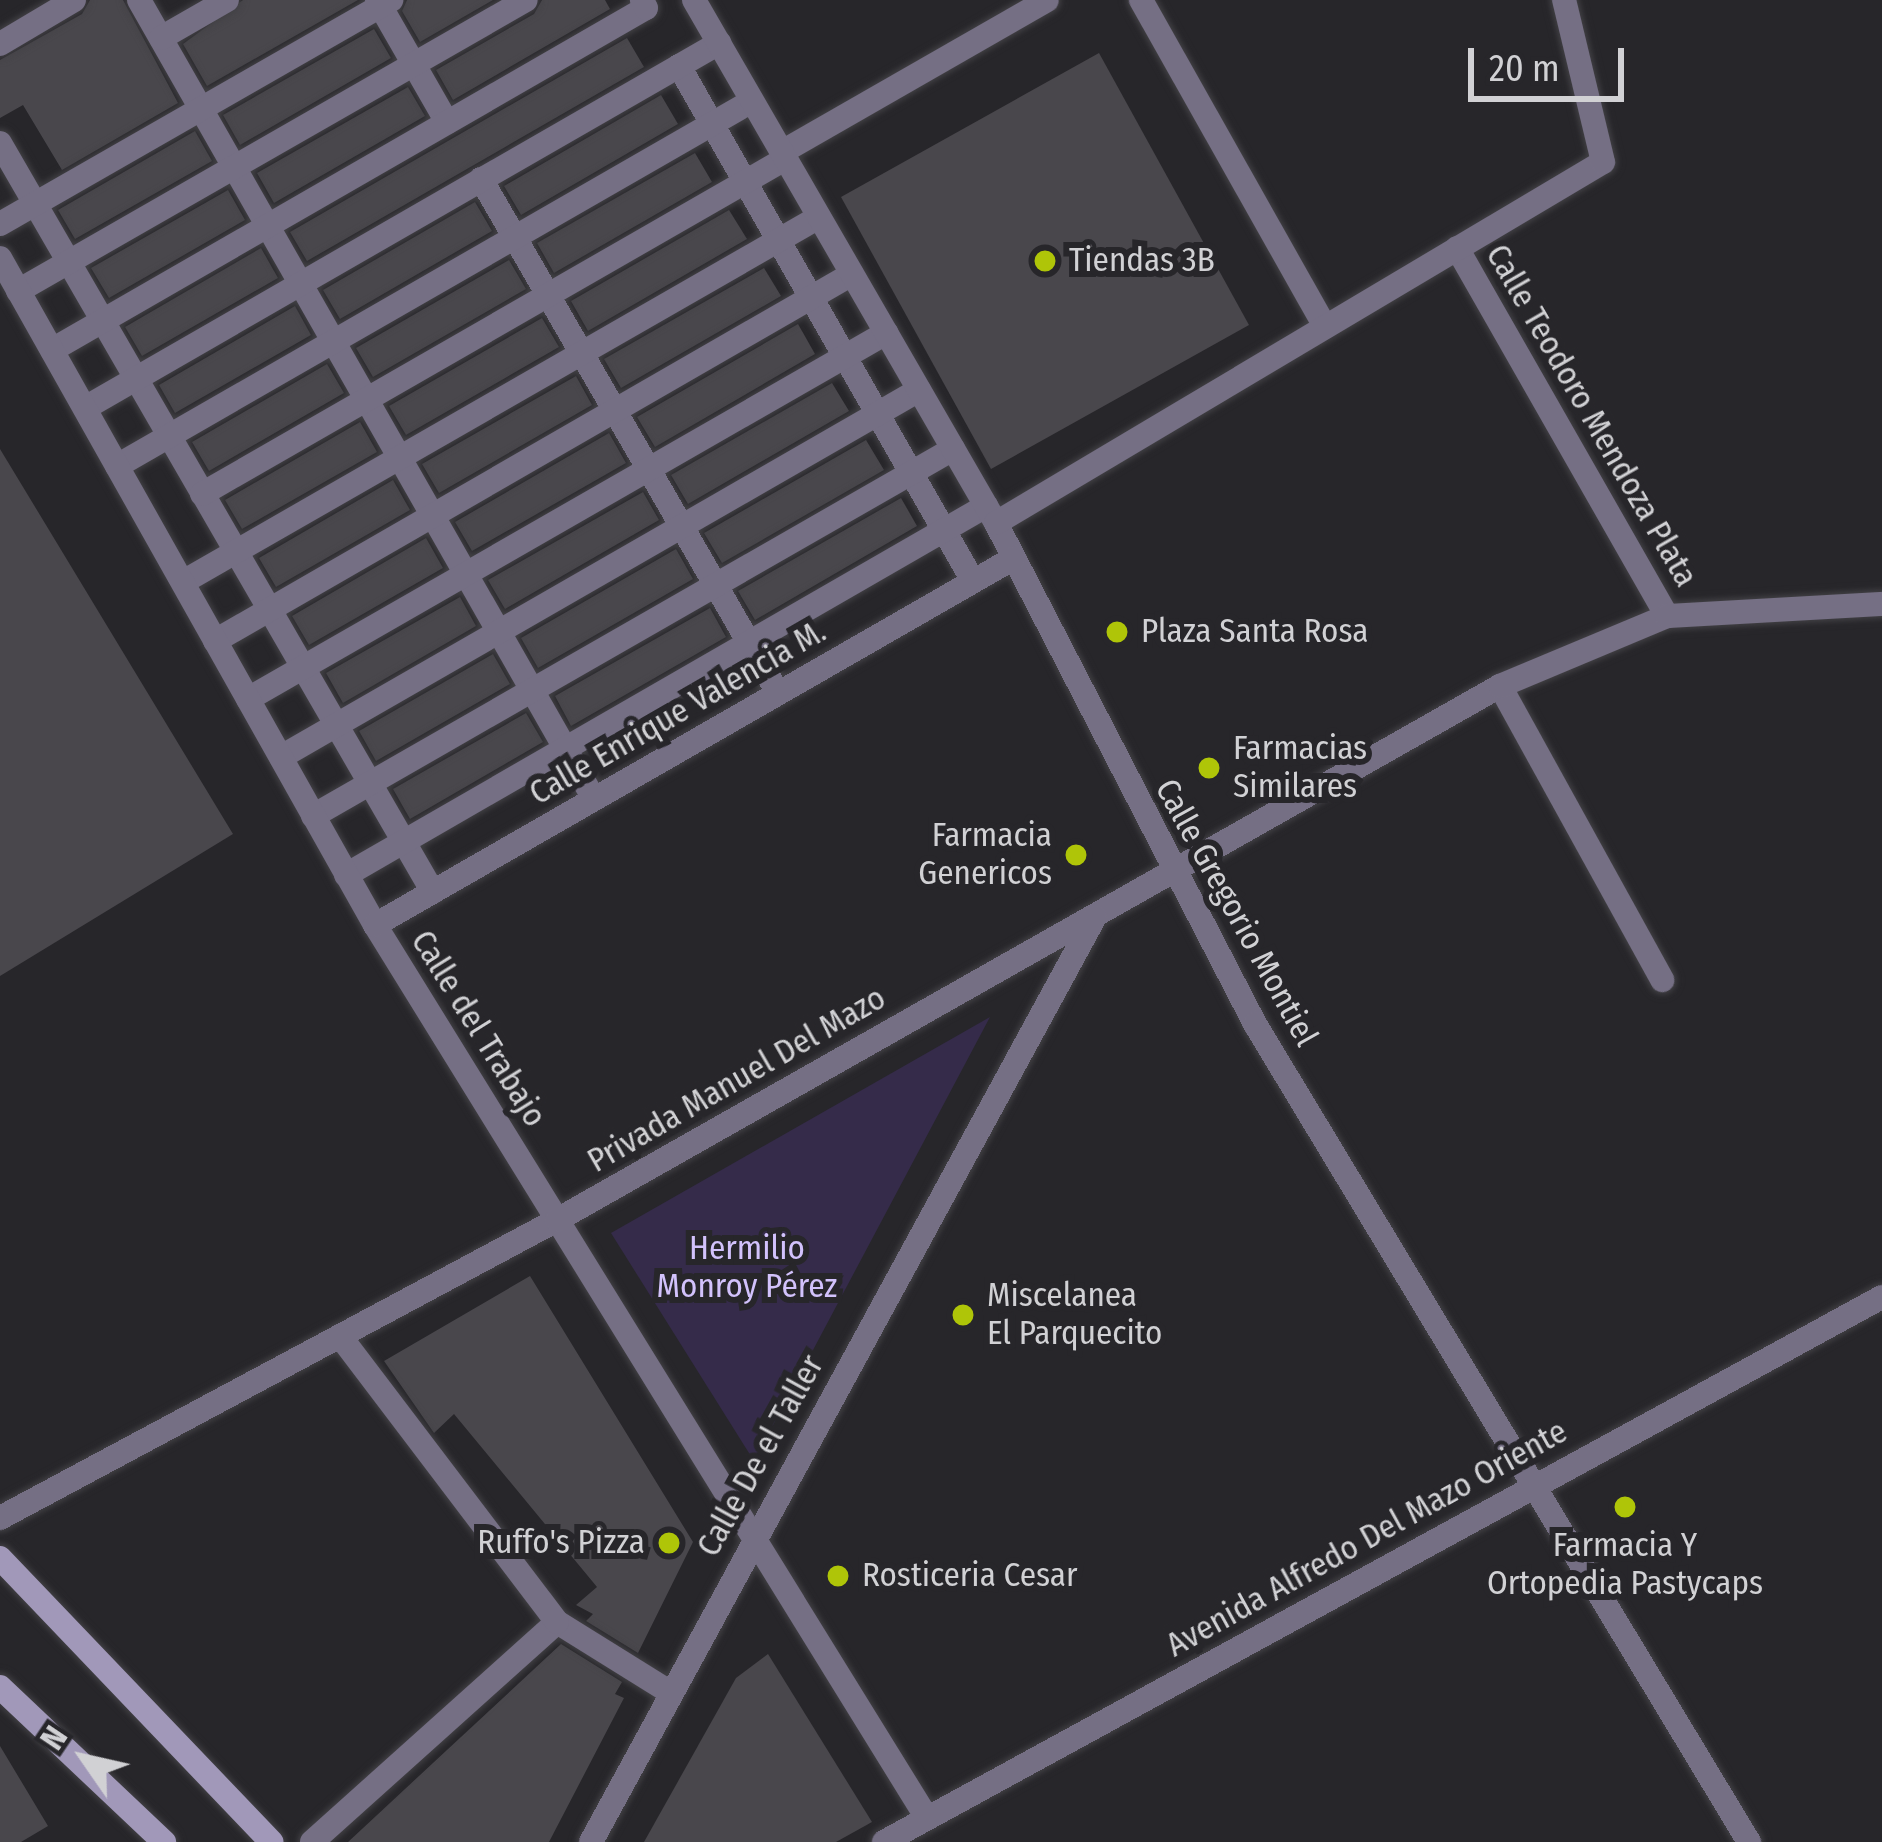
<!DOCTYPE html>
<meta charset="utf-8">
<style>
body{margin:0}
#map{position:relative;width:1882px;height:1842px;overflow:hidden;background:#27262a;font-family:"Fira Sans Condensed",sans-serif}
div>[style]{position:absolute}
.green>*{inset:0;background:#352b4a}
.building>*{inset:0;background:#49474c}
.roads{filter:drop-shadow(0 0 3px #424145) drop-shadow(0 0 3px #424145)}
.pedestrian>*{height:24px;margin:-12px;padding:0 12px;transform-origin:12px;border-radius:12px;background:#756f84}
.minor>*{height:24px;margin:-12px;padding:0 12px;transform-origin:12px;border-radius:12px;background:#756f84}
.tertiary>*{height:24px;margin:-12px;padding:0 12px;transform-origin:12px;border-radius:12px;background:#756f84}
.secondary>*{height:24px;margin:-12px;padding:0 12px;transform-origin:12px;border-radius:12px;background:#a198b9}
.dots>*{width:33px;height:33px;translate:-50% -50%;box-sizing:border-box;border:6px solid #27262a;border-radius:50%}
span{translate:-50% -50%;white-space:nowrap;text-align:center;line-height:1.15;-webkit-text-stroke:12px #27262a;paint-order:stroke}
.poi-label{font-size:33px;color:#d1d1d4}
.left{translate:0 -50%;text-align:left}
.right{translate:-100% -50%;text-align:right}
.street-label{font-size:33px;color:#d1d1d4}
.park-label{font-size:33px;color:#d2c2fc}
.north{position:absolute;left:24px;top:1698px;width:120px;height:120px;-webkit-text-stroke:9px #27262a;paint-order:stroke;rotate:304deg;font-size:33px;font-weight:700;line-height:48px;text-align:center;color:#d1d1d4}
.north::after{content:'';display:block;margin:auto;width:42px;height:54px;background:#d1d1d4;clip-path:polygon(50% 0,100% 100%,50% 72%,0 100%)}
.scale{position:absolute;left:1468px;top:48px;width:156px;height:54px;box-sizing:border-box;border:6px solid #d1d1d4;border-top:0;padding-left:15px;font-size:36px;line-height:42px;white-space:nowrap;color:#d1d1d4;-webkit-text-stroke:9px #27262a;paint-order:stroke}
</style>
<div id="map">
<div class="green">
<i style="clip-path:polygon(990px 1017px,754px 1461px,611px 1233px)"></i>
</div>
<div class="building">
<i style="clip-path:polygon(90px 0,123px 0,178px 103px,62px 170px,23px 105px,0 118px,0 60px,82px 14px)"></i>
<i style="clip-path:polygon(243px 0,358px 0,207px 86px,183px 44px)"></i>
<i style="clip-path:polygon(407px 0,493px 0,420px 42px,402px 11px)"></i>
<i style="clip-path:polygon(542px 0,605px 0,610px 9px,453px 100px,436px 70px,534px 14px)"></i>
<i style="clip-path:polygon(374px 29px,391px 58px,240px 145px,223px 115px)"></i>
<i style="clip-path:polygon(627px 38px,644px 67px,307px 261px,290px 232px)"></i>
<i style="clip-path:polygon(1099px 53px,1249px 325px,991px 469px,841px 197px)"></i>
<i style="clip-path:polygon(408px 87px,425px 116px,274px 203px,257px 173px)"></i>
<i style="clip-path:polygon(661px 95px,678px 124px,521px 215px,504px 186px)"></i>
<i style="clip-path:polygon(195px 131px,212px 161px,75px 239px,58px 210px)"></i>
<i style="clip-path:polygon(695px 153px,712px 182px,554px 273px,537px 243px)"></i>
<i style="clip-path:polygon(228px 190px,245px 220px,109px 298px,91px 268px)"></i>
<i style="clip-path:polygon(475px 202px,492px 231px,340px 319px,323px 290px)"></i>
<i style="clip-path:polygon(729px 210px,747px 239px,588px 331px,571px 301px)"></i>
<i style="clip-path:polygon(261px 248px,278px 278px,142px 356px,125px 327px)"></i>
<i style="clip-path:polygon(509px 260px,526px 289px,373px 377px,356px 348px)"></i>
<i style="clip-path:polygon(764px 268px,781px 296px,621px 388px,604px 359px)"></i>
<i style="clip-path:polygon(295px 306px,311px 335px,175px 413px,159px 385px)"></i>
<i style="clip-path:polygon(542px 318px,559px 347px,406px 435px,389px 406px)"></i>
<i style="clip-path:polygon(798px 324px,815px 354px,655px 447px,637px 417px)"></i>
<i style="clip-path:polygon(327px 364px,344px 393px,209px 471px,192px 442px)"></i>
<i style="clip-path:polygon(576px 376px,592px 405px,439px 493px,422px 464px)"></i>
<i style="clip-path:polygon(832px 383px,849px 411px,688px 504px,671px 475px)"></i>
<i style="clip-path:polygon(360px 422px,377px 452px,242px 529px,225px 500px)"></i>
<i style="clip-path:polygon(609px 433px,626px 463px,472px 551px,455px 522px)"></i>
<i style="clip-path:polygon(866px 440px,884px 470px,722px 563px,704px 533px)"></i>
<i style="clip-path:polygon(0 449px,233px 834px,0 976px)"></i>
<i style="clip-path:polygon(393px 480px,410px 510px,276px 587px,259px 558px)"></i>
<i style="clip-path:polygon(643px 492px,659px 520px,505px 609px,488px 580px)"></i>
<i style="clip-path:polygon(901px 498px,917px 526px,755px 620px,738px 591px)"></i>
<i style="clip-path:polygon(426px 538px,443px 568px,309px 645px,292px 616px)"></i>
<i style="clip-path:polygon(676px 549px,693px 579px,538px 668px,521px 638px)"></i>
<i style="clip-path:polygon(460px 597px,476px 626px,343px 703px,326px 673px)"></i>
<i style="clip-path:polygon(710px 608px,726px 637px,571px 726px,555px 696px)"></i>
<i style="clip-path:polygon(493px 654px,510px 684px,376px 761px,359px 731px)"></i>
<i style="clip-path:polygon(526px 713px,543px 742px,410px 819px,393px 789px)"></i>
<i style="clip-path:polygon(530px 1276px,693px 1542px,638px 1653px,586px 1621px,593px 1614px,576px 1605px,597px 1587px,454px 1414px,434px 1433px,384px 1361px)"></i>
<i style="clip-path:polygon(561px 1644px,622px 1682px,615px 1694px,624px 1698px,549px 1842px,348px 1842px)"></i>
<i style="clip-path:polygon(768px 1654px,872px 1822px,836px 1842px,644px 1842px,736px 1678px)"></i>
<i style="clip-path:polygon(0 1746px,48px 1826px,21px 1842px,0 1842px)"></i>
</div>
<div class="roads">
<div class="pedestrian">
<i style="left:139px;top:0;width:919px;rotate:60.34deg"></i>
<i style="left:377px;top:0;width:141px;rotate:60.2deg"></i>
<i style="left:161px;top:38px;width:76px;rotate:-29.9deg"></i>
<i style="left:0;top:44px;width:86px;rotate:-30.7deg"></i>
<i style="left:679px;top:66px;width:593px;rotate:60.28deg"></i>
<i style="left:0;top:143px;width:865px;rotate:59.97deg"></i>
<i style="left:782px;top:152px;width:305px;rotate:-29.8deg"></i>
<i style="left:481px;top:179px;width:594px;rotate:59.98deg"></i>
<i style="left:0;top:224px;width:451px;rotate:-29.8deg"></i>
<i style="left:18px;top:291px;width:585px;rotate:-29.81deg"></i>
<i style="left:52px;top:350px;width:685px;rotate:-29.93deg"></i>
<i style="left:646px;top:8px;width:9px;rotate:-117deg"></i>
<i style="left:85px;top:408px;width:732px;rotate:-29.93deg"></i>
<i style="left:117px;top:466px;width:732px;rotate:-29.89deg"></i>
<i style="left:202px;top:494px;width:672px;rotate:-29.88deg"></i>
<i style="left:183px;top:582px;width:733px;rotate:-29.85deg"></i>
<i style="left:215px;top:641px;width:735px;rotate:-29.95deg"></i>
<i style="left:248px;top:699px;width:736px;rotate:-29.84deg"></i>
<i style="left:281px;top:757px;width:736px;rotate:-29.91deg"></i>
<i style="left:313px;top:816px;width:738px;rotate:-29.83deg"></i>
<i style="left:346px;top:875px;width:739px;rotate:-29.97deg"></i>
<i style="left:557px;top:1622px;width:134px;rotate:31.9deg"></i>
<i style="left:312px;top:1842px;width:329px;rotate:-41.9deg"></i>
<i style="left:557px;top:1622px;width:359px;rotate:-127.2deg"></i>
</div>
<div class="minor">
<i style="left:694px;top:0;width:604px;rotate:60deg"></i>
<i style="left:996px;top:523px;width:564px;rotate:62.66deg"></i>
<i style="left:1255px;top:1024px;width:956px;rotate:58.87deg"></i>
<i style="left:1141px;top:0;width:375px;rotate:60.6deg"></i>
<i style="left:1457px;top:248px;width:424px;rotate:60.3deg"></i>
<i style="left:0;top:258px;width:765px;rotate:60.65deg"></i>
<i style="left:375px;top:925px;width:1050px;rotate:58.28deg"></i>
<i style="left:996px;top:523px;width:706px;rotate:-30.74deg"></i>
<i style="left:1603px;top:162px;width:167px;rotate:-103.5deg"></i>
<i style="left:1500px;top:686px;width:336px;rotate:61.1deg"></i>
<i style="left:375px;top:925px;width:737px;rotate:-29.87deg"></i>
<i style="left:0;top:1518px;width:632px;rotate:-28.15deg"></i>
<i style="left:557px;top:1220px;width:1084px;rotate:-29.52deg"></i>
<i style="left:1500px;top:686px;width:181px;rotate:-22.7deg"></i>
<i style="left:1667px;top:616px;width:215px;rotate:-3.2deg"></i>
<i style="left:591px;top:1842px;width:1053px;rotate:-61.42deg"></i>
</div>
<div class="tertiary">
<i style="left:884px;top:1842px;width:1137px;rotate:-28.64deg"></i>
</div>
<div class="secondary">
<i style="left:0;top:1558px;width:393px;rotate:46.3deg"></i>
<i style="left:0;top:1687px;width:226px;rotate:43.4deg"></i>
</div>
</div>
<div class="dots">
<i style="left:1045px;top:261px;background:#afc508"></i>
<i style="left:1117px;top:632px;background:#afc508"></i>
<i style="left:1209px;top:768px;background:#afc508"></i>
<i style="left:1076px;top:855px;background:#afc508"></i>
<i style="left:963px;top:1315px;background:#afc508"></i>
<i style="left:1625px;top:1507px;background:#afc508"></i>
<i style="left:669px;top:1543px;background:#afc508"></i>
<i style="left:838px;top:1576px;background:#afc508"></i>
</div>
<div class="poi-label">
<span class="left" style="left:1069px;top:261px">Tiendas 3B</span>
<span class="left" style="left:1141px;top:632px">Plaza Santa Rosa</span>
<span class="left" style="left:1233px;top:768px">Farmacias<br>Similares</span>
<span class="right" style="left:1052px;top:855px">Farmacia<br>Genericos</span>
<span class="left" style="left:987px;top:1315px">Miscelanea<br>El Parquecito</span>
<span class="right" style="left:645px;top:1543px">Ruffo's Pizza</span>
<span style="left:1625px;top:1565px">Farmacia Y<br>Ortopedia Pastycaps</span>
<span class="left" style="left:862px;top:1576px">Rosticeria Cesar</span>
</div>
<div class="street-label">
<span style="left:1591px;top:416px;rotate:60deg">Calle Teodoro Mendoza Plata</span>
<span style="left:678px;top:713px;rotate:-30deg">Calle Enrique Valencia M.</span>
<span style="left:1236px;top:913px;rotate:61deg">Calle Gregorio Montiel</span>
<span style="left:478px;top:1029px;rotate:58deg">Calle del Trabajo</span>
<span style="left:737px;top:1080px;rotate:-30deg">Privada Manuel Del Mazo</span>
<span style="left:761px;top:1456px;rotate:-61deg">Calle De el Taller</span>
<span style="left:1367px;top:1539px;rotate:-29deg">Avenida Alfredo Del Mazo Oriente</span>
</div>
<div class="park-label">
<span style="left:747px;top:1268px">Hermilio<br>Monroy Pérez</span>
</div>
<div class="north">N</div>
<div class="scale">20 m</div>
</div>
